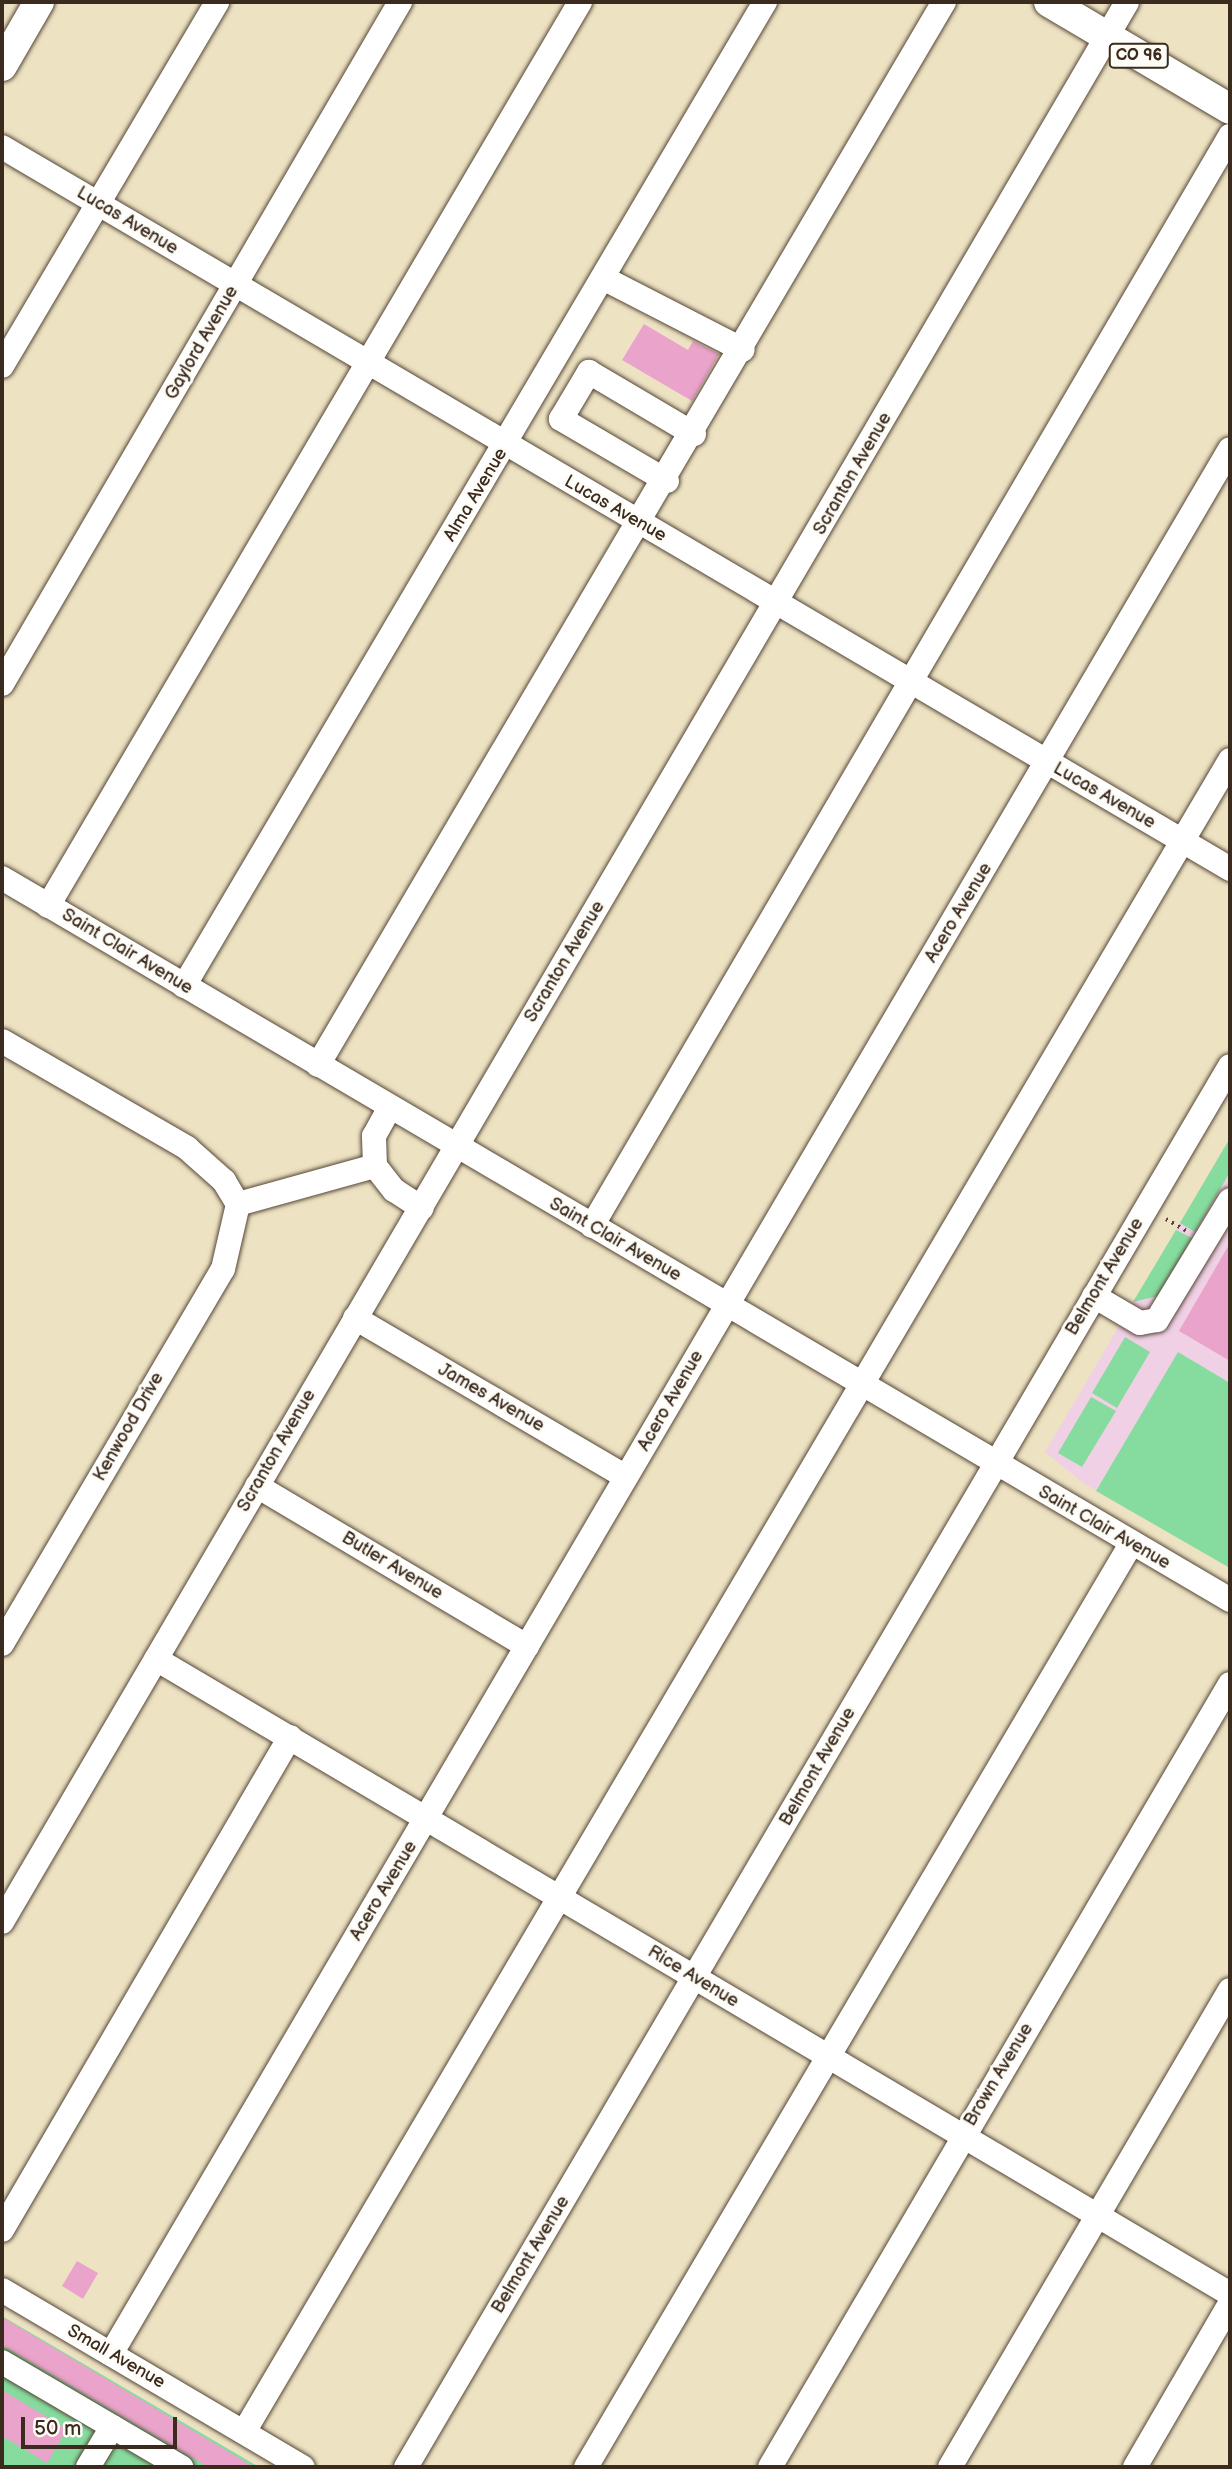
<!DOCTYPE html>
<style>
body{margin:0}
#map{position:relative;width:1232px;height:2469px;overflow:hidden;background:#ede3c3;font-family:"Balsamiq Sans",sans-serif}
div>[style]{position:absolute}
.built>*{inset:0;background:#f0d0e5}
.green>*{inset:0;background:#86dc9f}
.building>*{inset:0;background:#eaa3ca}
.path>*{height:3.5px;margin-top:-1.75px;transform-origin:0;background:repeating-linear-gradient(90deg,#564637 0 2px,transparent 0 7px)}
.roads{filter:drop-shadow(0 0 2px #564637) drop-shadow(0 0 2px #564637)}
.minor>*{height:24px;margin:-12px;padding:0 12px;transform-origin:12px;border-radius:12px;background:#fff}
.major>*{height:30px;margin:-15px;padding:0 15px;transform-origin:15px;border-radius:15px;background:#fff}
span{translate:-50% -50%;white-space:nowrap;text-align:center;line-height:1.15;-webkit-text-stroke:6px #fdfcf7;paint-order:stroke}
.shield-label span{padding:2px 5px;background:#fdfcf7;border:2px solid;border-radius:5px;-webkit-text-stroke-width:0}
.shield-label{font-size:16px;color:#3b2a1e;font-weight:700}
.street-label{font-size:18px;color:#3b2a1e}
.frame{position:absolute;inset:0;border:4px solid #3b2a1e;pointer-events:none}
.scale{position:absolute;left:21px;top:2417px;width:156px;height:32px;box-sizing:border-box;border:4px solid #3b2a1e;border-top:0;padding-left:9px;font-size:21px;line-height:24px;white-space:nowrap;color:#3b2a1e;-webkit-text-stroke:5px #fdfcf7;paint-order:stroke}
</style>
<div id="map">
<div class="built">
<i style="clip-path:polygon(1230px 1138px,1230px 1568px,1083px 1483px,1045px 1452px)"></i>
</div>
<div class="green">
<i style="clip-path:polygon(1230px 1138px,1230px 1172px,1195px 1232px,1180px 1223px)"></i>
<i style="clip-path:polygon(1176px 1230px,1192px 1238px,1158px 1296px,1133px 1302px)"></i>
<i style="clip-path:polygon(1125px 1337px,1150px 1352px,1117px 1408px,1092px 1393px)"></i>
<i style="clip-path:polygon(1178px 1352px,1230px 1383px,1230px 1568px,1096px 1491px)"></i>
<i style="clip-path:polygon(1091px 1397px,1116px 1411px,1082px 1467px,1058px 1453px)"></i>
<i style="clip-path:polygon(2px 2316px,259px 2467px,2px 2467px)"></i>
</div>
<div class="building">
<i style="clip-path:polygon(644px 324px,688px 350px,693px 341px,719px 354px,692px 401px,622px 360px)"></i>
<i style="clip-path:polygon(1230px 1243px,1230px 1361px,1179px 1331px)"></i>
<i style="clip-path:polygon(77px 2261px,98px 2273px,83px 2299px,62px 2286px)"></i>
<i style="clip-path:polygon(2px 2317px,254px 2467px,208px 2467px,2px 2345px)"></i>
<i style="clip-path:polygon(2px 2390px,67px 2429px,47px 2463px,2px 2436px)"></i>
</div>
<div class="path">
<i style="left:1166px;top:1219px;width:24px;rotate:30deg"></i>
</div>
<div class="roads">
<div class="minor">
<i style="left:2px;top:147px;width:1425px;rotate:30.45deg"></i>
<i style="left:603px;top:278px;width:157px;rotate:27.2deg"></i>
<i style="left:2px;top:366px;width:423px;rotate:-59.4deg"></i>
<i style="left:667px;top:481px;width:123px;rotate:-149.7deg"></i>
<i style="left:561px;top:419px;width:55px;rotate:-59.2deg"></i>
<i style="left:589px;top:372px;width:122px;rotate:30.6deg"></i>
<i style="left:2px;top:684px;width:790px;rotate:-59.73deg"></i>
<i style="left:2px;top:878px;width:1425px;rotate:30.45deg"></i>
<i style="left:48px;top:906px;width:1049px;rotate:-59.52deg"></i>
<i style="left:184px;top:986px;width:1143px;rotate:-59.44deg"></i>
<i style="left:2px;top:1041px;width:214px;rotate:30deg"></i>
<i style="left:187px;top:1148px;width:50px;rotate:41.7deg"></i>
<i style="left:224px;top:1181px;width:27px;rotate:59deg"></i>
<i style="left:318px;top:1065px;width:1234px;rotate:-59.51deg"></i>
<i style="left:375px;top:1166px;width:31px;rotate:52deg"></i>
<i style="left:394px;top:1190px;width:33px;rotate:33deg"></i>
<i style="left:592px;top:1226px;width:1263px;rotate:-59.66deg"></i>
<i style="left:1094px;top:1296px;width:53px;rotate:30.4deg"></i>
<i style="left:1140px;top:1323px;width:17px;rotate:-10deg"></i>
<i style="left:1157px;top:1320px;width:140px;rotate:-58.7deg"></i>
<i style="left:355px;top:1318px;width:314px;rotate:30.4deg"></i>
<i style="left:257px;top:1486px;width:314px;rotate:30.7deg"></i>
<i style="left:2px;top:1644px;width:435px;rotate:-59.5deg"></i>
<i style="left:223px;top:1269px;width:67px;rotate:-77deg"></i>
<i style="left:238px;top:1204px;width:142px;rotate:-15.5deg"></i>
<i style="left:375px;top:1166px;width:30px;rotate:-92deg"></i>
<i style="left:374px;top:1136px;width:33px;rotate:-61deg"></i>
<i style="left:156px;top:1659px;width:1248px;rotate:30.59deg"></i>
<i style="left:2px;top:1922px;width:2225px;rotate:-59.63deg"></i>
<i style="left:2px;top:2230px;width:571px;rotate:-59.71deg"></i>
<i style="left:2px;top:2290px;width:349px;rotate:30.5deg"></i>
<i style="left:111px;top:2354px;width:2209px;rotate:-59.57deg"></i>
<i style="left:2px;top:2362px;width:208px;rotate:30.4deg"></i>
<i style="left:244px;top:2432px;width:1941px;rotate:-59.47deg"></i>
<i style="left:88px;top:2467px;width:47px;rotate:-59deg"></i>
<i style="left:406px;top:2467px;width:1625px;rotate:-59.54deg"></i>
<i style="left:586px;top:2467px;width:1072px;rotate:-59.44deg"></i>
<i style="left:770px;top:2467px;width:908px;rotate:-59.57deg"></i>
<i style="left:950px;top:2467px;width:553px;rotate:-59.59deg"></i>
<i style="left:1135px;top:2467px;width:189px;rotate:-59.8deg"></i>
</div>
<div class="major">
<i style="left:1049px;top:2px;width:210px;rotate:30.6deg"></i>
<i style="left:2px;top:66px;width:74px;rotate:-60deg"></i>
</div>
</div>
<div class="shield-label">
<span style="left:1139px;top:56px">CO 96</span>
</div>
<div class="street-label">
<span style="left:127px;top:221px;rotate:31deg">Lucas Avenue</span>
<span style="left:202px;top:343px;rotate:-60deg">Gaylord Avenue</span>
<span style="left:853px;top:474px;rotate:-60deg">Scranton Avenue</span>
<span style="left:476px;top:495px;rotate:-59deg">Alma Avenue</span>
<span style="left:615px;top:509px;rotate:30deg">Lucas Avenue</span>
<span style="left:1104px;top:796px;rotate:30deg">Lucas Avenue</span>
<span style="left:959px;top:913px;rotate:-59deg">Acero Avenue</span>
<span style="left:127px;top:952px;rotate:31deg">Saint Clair Avenue</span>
<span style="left:565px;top:962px;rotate:-59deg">Scranton Avenue</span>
<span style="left:615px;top:1240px;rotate:30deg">Saint Clair Avenue</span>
<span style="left:1105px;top:1277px;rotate:-59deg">Belmont Avenue</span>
<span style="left:491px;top:1398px;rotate:30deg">James Avenue</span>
<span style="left:671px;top:1401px;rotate:-60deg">Acero Avenue</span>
<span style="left:129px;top:1427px;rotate:-60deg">Kenwood Drive</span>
<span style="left:277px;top:1451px;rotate:-60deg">Scranton Avenue</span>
<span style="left:1104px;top:1528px;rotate:30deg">Saint Clair Avenue</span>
<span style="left:392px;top:1566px;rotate:31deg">Butler Avenue</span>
<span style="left:818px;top:1767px;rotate:-60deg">Belmont Avenue</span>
<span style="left:384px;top:1891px;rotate:-59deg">Acero Avenue</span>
<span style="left:693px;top:1977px;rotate:31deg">Rice Avenue</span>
<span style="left:999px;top:2075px;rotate:-59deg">Brown Avenue</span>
<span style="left:531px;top:2255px;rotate:-59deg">Belmont Avenue</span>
<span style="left:116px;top:2357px;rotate:30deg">Small Avenue</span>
</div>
<div class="frame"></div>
<div class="scale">50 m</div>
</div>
